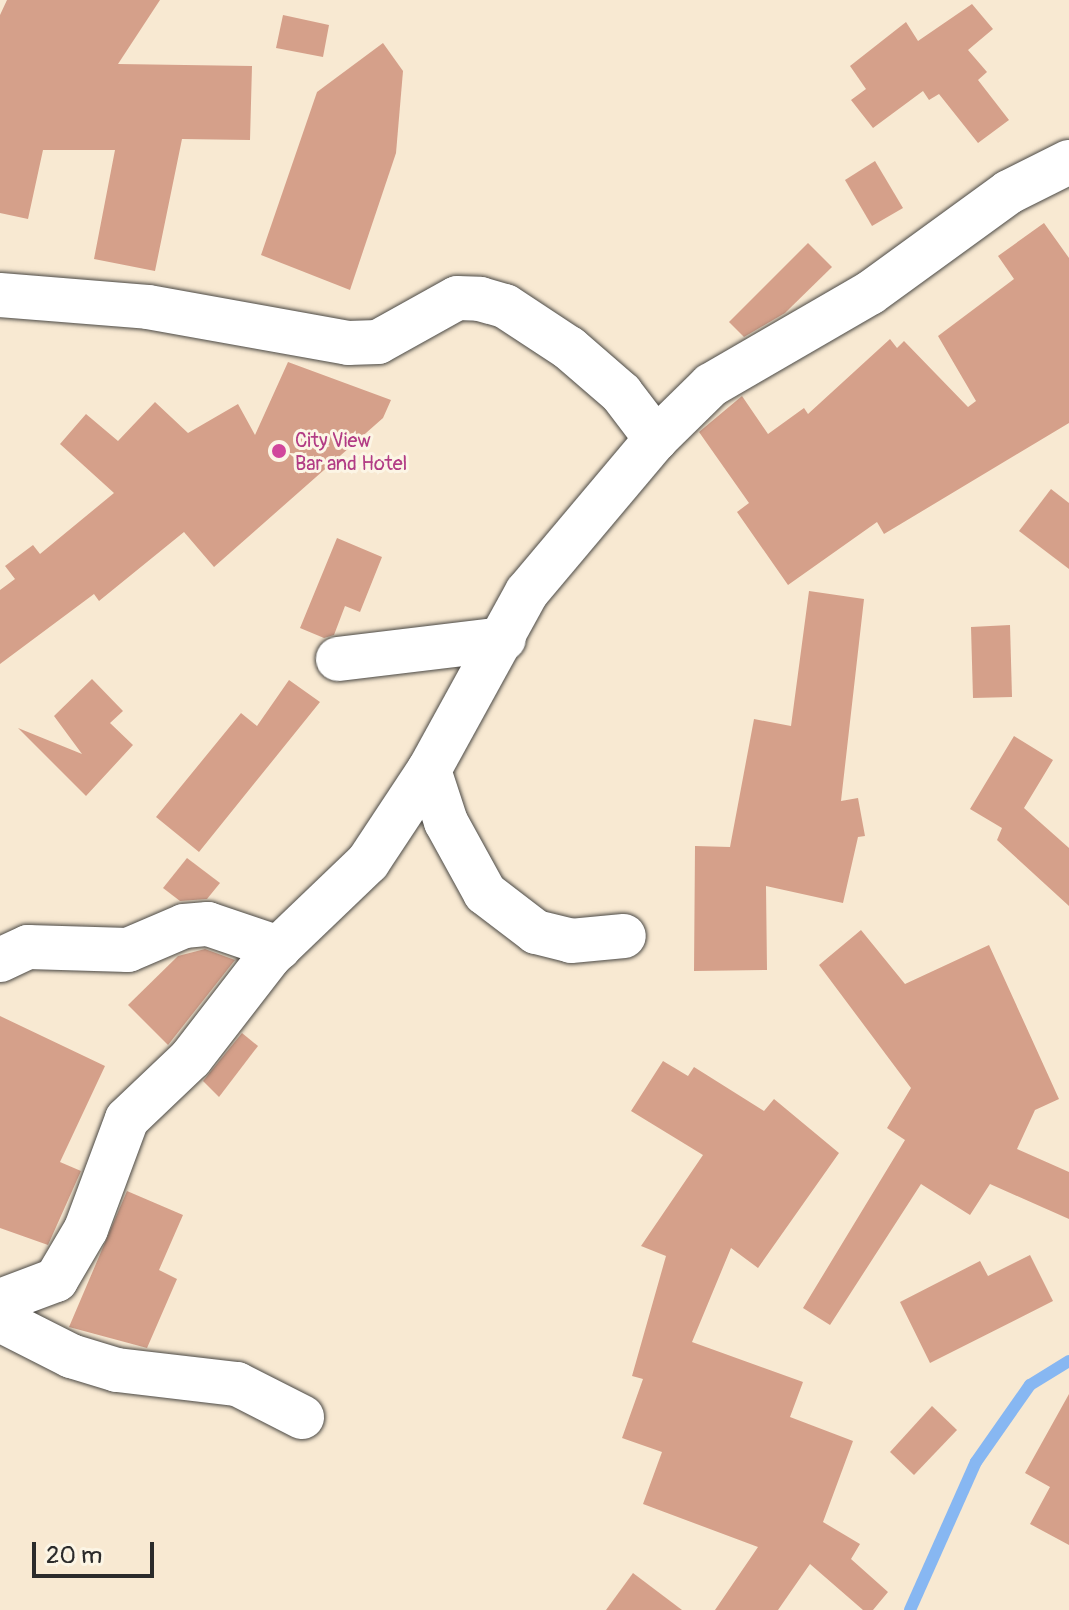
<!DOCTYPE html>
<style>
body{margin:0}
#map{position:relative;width:1069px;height:1610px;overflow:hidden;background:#f8e9d2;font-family:Pangolin,sans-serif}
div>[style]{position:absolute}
.stream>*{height:12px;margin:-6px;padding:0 6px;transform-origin:6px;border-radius:6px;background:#87b7f2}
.building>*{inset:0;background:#d5a08a}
.roads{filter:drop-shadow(0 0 2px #4a4844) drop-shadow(0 0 2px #4a4844)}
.minor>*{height:44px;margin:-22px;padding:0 22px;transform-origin:22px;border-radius:22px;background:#fff}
.dots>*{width:22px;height:22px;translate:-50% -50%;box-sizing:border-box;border:4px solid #fcf5e5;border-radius:50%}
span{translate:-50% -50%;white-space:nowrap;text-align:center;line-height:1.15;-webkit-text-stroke:6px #fcf5e5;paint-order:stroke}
.hotel-label{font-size:20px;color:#b23c85}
.left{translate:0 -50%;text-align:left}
.scale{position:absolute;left:32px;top:1542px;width:122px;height:36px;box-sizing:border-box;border:4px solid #2b2b2b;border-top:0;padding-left:10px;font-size:24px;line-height:28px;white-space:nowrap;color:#2b2b2b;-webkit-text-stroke:6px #fcf5e5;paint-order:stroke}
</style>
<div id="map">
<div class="stream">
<i style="left:910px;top:1610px;width:162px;rotate:-66deg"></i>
<i style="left:976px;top:1462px;width:94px;rotate:-55deg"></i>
<i style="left:1030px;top:1385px;width:46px;rotate:-31.6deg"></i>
</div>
<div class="building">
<i style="clip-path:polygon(7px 0,160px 0,118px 64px,252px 66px,250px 140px,182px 139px,155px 271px,94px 259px,115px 150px,43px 150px,28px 219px,0 213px,0 15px)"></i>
<i style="clip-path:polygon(972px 4px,993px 29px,968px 50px,987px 72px,978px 80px,1009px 120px,978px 143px,939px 94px,929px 100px,923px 91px,873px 128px,851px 100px,866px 89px,850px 66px,906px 22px,918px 41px)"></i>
<i style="clip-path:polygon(283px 15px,329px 25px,323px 57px,276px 48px)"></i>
<i style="clip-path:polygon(383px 43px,403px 71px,396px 153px,350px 290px,261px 255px,317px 92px)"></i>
<i style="clip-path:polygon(875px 161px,903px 208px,872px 226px,845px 180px)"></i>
<i style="clip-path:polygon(1044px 223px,1069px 258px,1069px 423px,884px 534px,877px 522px,788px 585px,737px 512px,749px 503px,699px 432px,742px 396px,768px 434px,804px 408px,808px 414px,890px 339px,897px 348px,904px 341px,968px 407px,976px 401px,938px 336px,1014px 279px,998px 256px)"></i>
<i style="clip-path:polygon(808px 243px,832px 267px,785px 313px,744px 337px,729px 322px)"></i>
<i style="clip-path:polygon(288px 362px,391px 400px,383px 418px,214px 567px,184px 532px,99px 601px,94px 594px,0 664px,0 590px,15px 579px,5px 566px,33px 545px,40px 554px,114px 493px,60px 444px,86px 414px,118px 441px,155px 402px,188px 433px,238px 404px,255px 435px)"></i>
<i style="clip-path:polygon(1051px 489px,1069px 503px,1069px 569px,1019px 531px)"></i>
<i style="clip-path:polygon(337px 538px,382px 557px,360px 612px,345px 606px,334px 635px,324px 638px,300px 628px)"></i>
<i style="clip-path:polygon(809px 591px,864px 599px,841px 801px,858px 798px,865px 836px,858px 837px,843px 903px,766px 886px,767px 970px,694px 971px,695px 846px,730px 847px,754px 719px,791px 726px)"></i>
<i style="clip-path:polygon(1010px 625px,1012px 697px,973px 698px,971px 627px)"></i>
<i style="clip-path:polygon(92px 679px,123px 711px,110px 723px,133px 745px,86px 796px,18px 728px,82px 754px,54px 716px)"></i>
<i style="clip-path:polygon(289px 680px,320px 702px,199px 852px,156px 817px,241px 713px,257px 726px)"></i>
<i style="clip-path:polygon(1014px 736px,1053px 760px,1024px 808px,1069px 848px,1069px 906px,997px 840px,1002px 828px,970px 809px)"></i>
<i style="clip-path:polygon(187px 858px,220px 883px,207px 899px,180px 901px,163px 888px)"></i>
<i style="clip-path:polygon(861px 930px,905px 984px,989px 945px,1059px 1099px,1035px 1110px,1017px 1149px,1069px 1172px,1069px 1219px,990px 1184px,970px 1215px,921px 1184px,830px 1325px,803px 1308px,905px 1140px,887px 1128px,911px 1088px,819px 965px)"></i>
<i style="clip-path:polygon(205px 949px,235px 960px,168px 1045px,128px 1005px,178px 956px)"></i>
<i style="clip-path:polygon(0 1016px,105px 1066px,60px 1162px,81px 1171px,48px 1245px,0 1228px)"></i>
<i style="clip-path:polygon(242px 1033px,258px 1046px,219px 1097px,203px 1081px)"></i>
<i style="clip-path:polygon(663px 1061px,688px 1076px,694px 1067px,764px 1111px,774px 1099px,839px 1153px,758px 1268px,731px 1248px,692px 1342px,803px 1382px,790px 1417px,853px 1441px,823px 1522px,860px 1544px,851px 1559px,888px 1592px,873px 1610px,863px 1610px,810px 1564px,778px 1610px,715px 1610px,758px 1547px,643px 1504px,662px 1452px,622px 1438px,643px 1379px,632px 1376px,666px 1256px,641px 1246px,703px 1155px,631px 1111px)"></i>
<i style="clip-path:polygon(127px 1191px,183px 1215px,159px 1270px,177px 1279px,147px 1348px,69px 1327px)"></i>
<i style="clip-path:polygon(1030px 1255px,1053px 1301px,930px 1363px,900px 1302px,980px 1261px,988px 1276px)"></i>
<i style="clip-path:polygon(1069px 1394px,1069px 1545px,1030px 1524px,1050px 1487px,1025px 1473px)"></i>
<i style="clip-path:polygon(932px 1406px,957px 1430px,914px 1475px,890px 1452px)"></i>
<i style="clip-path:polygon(633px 1573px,682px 1610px,606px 1610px)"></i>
</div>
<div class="roads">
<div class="minor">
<i style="left:0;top:295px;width:148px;rotate:4.6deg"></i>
<i style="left:148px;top:307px;width:203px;rotate:10.2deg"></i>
<i style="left:348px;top:343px;width:30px;rotate:-2deg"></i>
<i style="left:378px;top:342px;width:90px;rotate:-29.1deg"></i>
<i style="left:457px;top:298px;width:23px;rotate:2deg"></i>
<i style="left:480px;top:299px;width:26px;rotate:16deg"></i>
<i style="left:505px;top:306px;width:77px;rotate:33.3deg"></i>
<i style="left:569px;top:348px;width:69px;rotate:40.9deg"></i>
<i style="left:621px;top:393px;width:58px;rotate:52.7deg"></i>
<i style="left:338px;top:659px;width:167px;rotate:-6.9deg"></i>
<i style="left:429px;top:770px;width:55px;rotate:71.9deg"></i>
<i style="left:446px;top:822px;width:81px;rotate:61.2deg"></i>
<i style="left:485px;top:893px;width:64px;rotate:37.4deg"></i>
<i style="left:536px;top:932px;width:36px;rotate:14deg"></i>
<i style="left:571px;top:941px;width:53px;rotate:-5.4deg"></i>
<i style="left:0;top:960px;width:31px;rotate:-25deg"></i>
<i style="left:28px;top:947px;width:100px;rotate:1.7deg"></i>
<i style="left:128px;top:950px;width:61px;rotate:-23.2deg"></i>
<i style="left:184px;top:926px;width:24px;rotate:-5deg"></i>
<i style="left:208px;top:924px;width:75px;rotate:18.7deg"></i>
<i style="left:0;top:1301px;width:60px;rotate:-20.6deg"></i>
<i style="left:56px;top:1280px;width:59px;rotate:-59.5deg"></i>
<i style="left:86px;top:1229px;width:117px;rotate:-69.6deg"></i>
<i style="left:127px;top:1119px;width:88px;rotate:-43.6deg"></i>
<i style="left:191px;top:1058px;width:128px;rotate:-52.3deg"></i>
<i style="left:269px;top:957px;width:137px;rotate:-43.8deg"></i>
<i style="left:368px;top:862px;width:110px;rotate:-56.5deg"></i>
<i style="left:429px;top:770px;width:203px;rotate:-61.2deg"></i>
<i style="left:527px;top:592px;width:200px;rotate:-49.9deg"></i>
<i style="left:656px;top:439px;width:77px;rotate:-44.5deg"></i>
<i style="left:711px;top:385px;width:184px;rotate:-30.1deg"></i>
<i style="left:870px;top:293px;width:172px;rotate:-36deg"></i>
<i style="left:1009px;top:192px;width:67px;rotate:-26.6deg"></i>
<i style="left:0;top:1320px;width:80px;rotate:26.9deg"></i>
<i style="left:71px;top:1356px;width:48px;rotate:16.9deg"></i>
<i style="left:117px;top:1370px;width:121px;rotate:6.7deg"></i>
<i style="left:237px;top:1384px;width:73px;rotate:26.9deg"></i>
</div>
</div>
<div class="dots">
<i style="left:279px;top:451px;background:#d1479c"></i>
</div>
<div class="hotel-label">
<span class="left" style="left:295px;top:452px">City View<br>Bar and Hotel</span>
</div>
<div class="scale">20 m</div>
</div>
